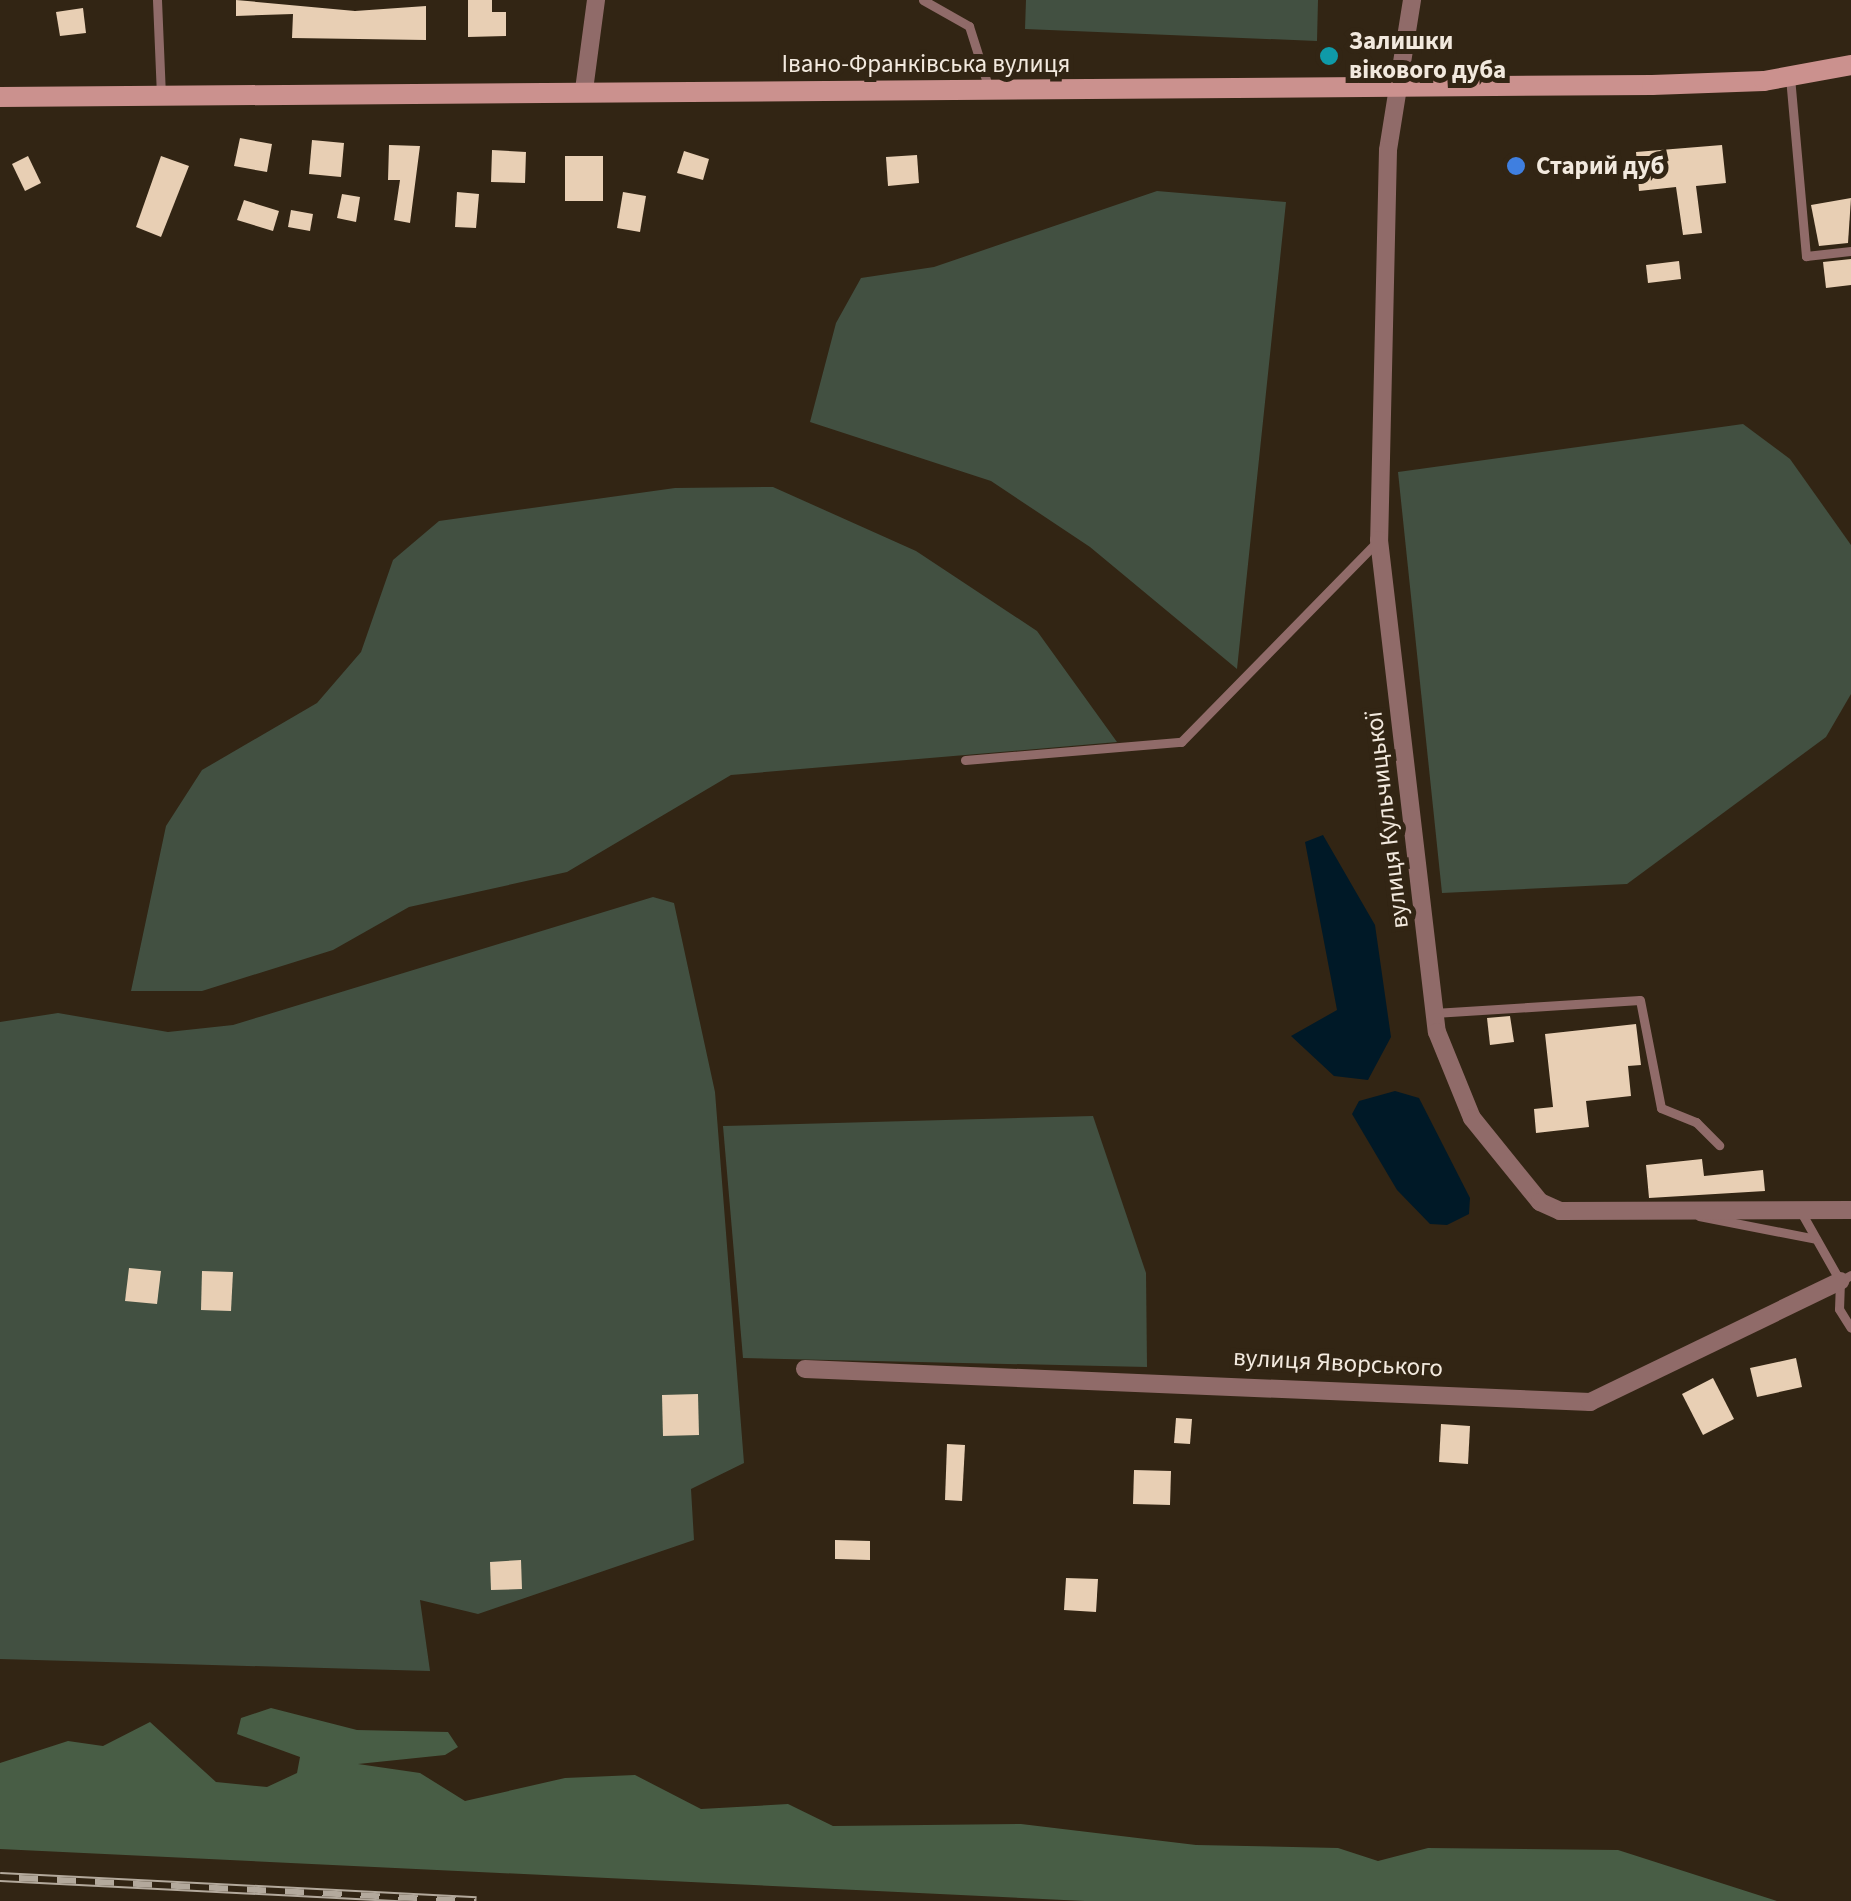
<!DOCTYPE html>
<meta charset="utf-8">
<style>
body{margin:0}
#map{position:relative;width:1851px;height:1901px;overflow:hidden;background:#322514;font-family:"Source Sans 3",sans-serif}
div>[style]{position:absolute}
.green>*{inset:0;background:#425041}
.forest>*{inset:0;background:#485d45}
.water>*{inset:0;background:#001927}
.building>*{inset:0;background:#e8cfb4}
.lane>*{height:9px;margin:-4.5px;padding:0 4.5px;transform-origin:4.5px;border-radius:4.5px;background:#906b69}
.street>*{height:18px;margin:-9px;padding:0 9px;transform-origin:9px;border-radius:9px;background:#906b69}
.secondary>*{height:20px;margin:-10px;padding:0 10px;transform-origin:10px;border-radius:10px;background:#cb918e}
.rail>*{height:10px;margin-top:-5px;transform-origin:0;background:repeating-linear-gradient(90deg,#322514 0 19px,#b3a99c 0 38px);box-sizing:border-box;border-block:2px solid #b3a99c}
.dots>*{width:28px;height:28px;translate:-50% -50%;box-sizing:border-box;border:5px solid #322514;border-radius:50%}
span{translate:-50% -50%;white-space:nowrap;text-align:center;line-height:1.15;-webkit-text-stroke:10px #322514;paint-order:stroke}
.poi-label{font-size:25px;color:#f2e9de;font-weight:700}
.left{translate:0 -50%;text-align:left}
.street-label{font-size:25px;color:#f2e9de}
</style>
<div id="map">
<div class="green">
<i style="clip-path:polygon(1026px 0,1318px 0,1317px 41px,1025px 29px)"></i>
<i style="clip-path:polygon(1157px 191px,1286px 202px,1237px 669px,1090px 547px,991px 481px,810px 422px,836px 323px,861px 278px,934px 267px)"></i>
<i style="clip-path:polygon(1743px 424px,1790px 459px,1851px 545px,1851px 694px,1826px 737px,1627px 884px,1442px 893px,1398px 472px)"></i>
<i style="clip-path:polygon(773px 487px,916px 551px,1037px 631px,1117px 742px,731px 775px,567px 872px,409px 907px,333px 950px,202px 991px,131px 991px,166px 826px,202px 770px,317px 703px,361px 652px,393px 560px,439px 521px,675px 488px)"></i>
<i style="clip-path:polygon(653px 897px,674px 903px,715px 1092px,744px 1463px,691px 1489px,694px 1540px,478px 1614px,420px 1600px,430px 1671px,0 1659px,0 1022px,58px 1013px,168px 1032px,233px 1025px)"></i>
<i style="clip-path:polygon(1093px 1116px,1146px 1273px,1147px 1367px,743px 1358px,723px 1126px)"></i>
</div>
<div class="forest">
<i style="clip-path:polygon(271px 1708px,357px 1730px,448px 1732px,458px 1747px,445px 1755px,358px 1764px,420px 1773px,465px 1801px,565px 1778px,635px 1775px,701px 1809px,788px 1804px,833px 1826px,1021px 1824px,1196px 1845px,1338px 1848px,1378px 1861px,1428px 1848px,1618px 1850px,1777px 1901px,1085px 1901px,0 1849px,0 1763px,68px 1741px,103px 1746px,150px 1722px,216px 1782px,267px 1787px,297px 1773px,300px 1757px,237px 1734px,241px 1718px)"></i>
</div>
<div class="water">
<i style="clip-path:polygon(1323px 835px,1375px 925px,1391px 1037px,1368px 1080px,1334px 1076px,1291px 1036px,1337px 1010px,1305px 842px)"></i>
<i style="clip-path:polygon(1395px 1091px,1419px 1098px,1470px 1198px,1469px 1214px,1447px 1225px,1430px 1224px,1397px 1190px,1352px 1114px,1359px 1101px)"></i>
</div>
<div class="building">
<i style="clip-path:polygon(236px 0,355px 11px,426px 6px,426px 40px,292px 38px,293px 14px,236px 16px)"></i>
<i style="clip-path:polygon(468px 0,492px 0,492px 12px,506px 12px,506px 36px,468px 37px)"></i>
<i style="clip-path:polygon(83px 8px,86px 33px,60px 36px,56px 12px)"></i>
<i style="clip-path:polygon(240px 138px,272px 144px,267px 172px,234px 166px)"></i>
<i style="clip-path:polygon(312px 140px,344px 143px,341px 177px,309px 174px)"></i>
<i style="clip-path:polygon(389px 145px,420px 146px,410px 223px,394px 220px,400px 180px,388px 180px)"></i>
<i style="clip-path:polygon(1722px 145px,1726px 183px,1696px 186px,1702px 233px,1683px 235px,1676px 187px,1639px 191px,1636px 152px)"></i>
<i style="clip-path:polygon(492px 150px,526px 152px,525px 183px,491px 182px)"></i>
<i style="clip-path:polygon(684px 151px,709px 159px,703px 180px,677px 173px)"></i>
<i style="clip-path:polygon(917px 155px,919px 183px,888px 186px,886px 157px)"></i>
<i style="clip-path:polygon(28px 156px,41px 183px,25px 191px,12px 164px)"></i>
<i style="clip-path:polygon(161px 156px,189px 166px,161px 237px,136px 227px)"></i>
<i style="clip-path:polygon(565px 156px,603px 156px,603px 201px,565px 201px)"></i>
<i style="clip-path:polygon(457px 192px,479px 194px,476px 228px,455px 227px)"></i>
<i style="clip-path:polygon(623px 192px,646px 196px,640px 232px,617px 228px)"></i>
<i style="clip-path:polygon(342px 194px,360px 197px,356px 222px,337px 218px)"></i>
<i style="clip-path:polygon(1851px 198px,1848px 243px,1819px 246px,1811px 205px)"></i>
<i style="clip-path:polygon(244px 200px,279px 211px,273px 231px,237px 220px)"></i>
<i style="clip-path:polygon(291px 210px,313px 214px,310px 231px,288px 227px)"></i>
<i style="clip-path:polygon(1851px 259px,1851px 285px,1826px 288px,1823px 262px)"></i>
<i style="clip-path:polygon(1679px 261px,1681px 279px,1648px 283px,1646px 265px)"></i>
<i style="clip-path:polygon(1510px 1016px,1514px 1042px,1490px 1045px,1487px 1018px)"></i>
<i style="clip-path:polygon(1636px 1024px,1641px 1065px,1628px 1066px,1631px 1096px,1586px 1101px,1589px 1127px,1536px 1133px,1534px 1109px,1553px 1107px,1545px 1034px)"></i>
<i style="clip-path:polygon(1702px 1159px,1704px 1176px,1763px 1170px,1765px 1191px,1649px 1198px,1646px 1165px)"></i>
<i style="clip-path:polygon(129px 1268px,161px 1271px,157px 1304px,125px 1301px)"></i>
<i style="clip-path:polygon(202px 1271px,233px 1272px,231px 1311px,201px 1310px)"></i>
<i style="clip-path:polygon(1796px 1358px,1802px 1387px,1757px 1397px,1750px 1368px)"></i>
<i style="clip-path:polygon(1713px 1378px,1734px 1419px,1703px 1435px,1682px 1394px)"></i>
<i style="clip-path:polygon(698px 1394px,699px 1435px,663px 1436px,662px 1395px)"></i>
<i style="clip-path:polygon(1176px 1418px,1192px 1419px,1190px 1444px,1174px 1443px)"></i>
<i style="clip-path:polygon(1441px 1424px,1470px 1426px,1468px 1464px,1439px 1462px)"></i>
<i style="clip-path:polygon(947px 1444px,965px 1445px,962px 1501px,945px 1500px)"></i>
<i style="clip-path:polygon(1134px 1470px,1171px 1471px,1170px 1505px,1133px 1504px)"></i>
<i style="clip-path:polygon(835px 1540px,870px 1541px,870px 1560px,835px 1559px)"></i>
<i style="clip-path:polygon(521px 1560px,522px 1589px,491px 1590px,490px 1562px)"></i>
<i style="clip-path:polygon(1066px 1578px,1098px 1579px,1096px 1612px,1064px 1610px)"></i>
</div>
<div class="lane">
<i style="left:157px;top:0;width:95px;rotate:87.6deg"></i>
<i style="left:923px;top:0;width:53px;rotate:29.5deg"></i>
<i style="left:969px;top:26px;width:66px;rotate:72.4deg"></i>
<i style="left:1790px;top:77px;width:180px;rotate:84.9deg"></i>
<i style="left:1806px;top:256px;width:45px;rotate:-6.3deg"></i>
<i style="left:965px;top:760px;width:217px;rotate:-4.8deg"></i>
<i style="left:1181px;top:742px;width:280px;rotate:-45.6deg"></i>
<i style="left:1434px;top:1013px;width:206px;rotate:-3.6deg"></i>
<i style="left:1640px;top:1000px;width:110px;rotate:79deg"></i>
<i style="left:1661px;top:1108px;width:38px;rotate:22deg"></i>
<i style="left:1696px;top:1122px;width:33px;rotate:45deg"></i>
<i style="left:1801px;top:1212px;width:79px;rotate:60.5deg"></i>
<i style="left:1699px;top:1216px;width:119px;rotate:11.1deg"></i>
<i style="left:1851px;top:1275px;width:13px;rotate:151deg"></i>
<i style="left:1840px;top:1281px;width:28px;rotate:92deg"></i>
<i style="left:1839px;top:1309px;width:22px;rotate:58deg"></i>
</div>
<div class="street">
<i style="left:1412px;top:0;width:152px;rotate:99.1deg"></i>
<i style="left:1388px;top:150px;width:390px;rotate:91.3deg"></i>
<i style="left:1379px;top:540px;width:495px;rotate:83.3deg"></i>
<i style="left:1437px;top:1032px;width:93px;rotate:67.9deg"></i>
<i style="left:1472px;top:1118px;width:108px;rotate:51deg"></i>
<i style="left:1540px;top:1202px;width:22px;rotate:24deg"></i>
<i style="left:1560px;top:1211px;width:291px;rotate:-0.2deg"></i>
<i style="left:584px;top:90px;width:91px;rotate:-82.4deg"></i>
<i style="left:805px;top:1369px;width:786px;rotate:2.41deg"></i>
<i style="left:1590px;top:1402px;width:278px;rotate:-25.8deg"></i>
</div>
<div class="secondary">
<i style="left:0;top:97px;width:1652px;rotate:-0.42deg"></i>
<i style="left:1652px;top:85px;width:112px;rotate:-2deg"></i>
<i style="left:1764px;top:81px;width:88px;rotate:-10.4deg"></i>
</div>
<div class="rail">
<i style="left:0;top:1877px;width:477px;rotate:2.9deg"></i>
</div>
<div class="dots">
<i style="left:1329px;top:56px;background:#0f9aa8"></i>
<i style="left:1516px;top:166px;background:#3f7fe0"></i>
</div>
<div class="poi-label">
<span class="left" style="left:1349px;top:56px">Залишки<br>вікового дуба</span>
<span class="left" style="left:1536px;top:166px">Старий дуб</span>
</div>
<div class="street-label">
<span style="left:926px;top:64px">Івано-Франківська вулиця</span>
<span style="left:1387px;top:820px;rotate:-97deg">вулиця Кульчицької</span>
<span style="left:1338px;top:1363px;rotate:3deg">вулиця Яворського</span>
</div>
</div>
